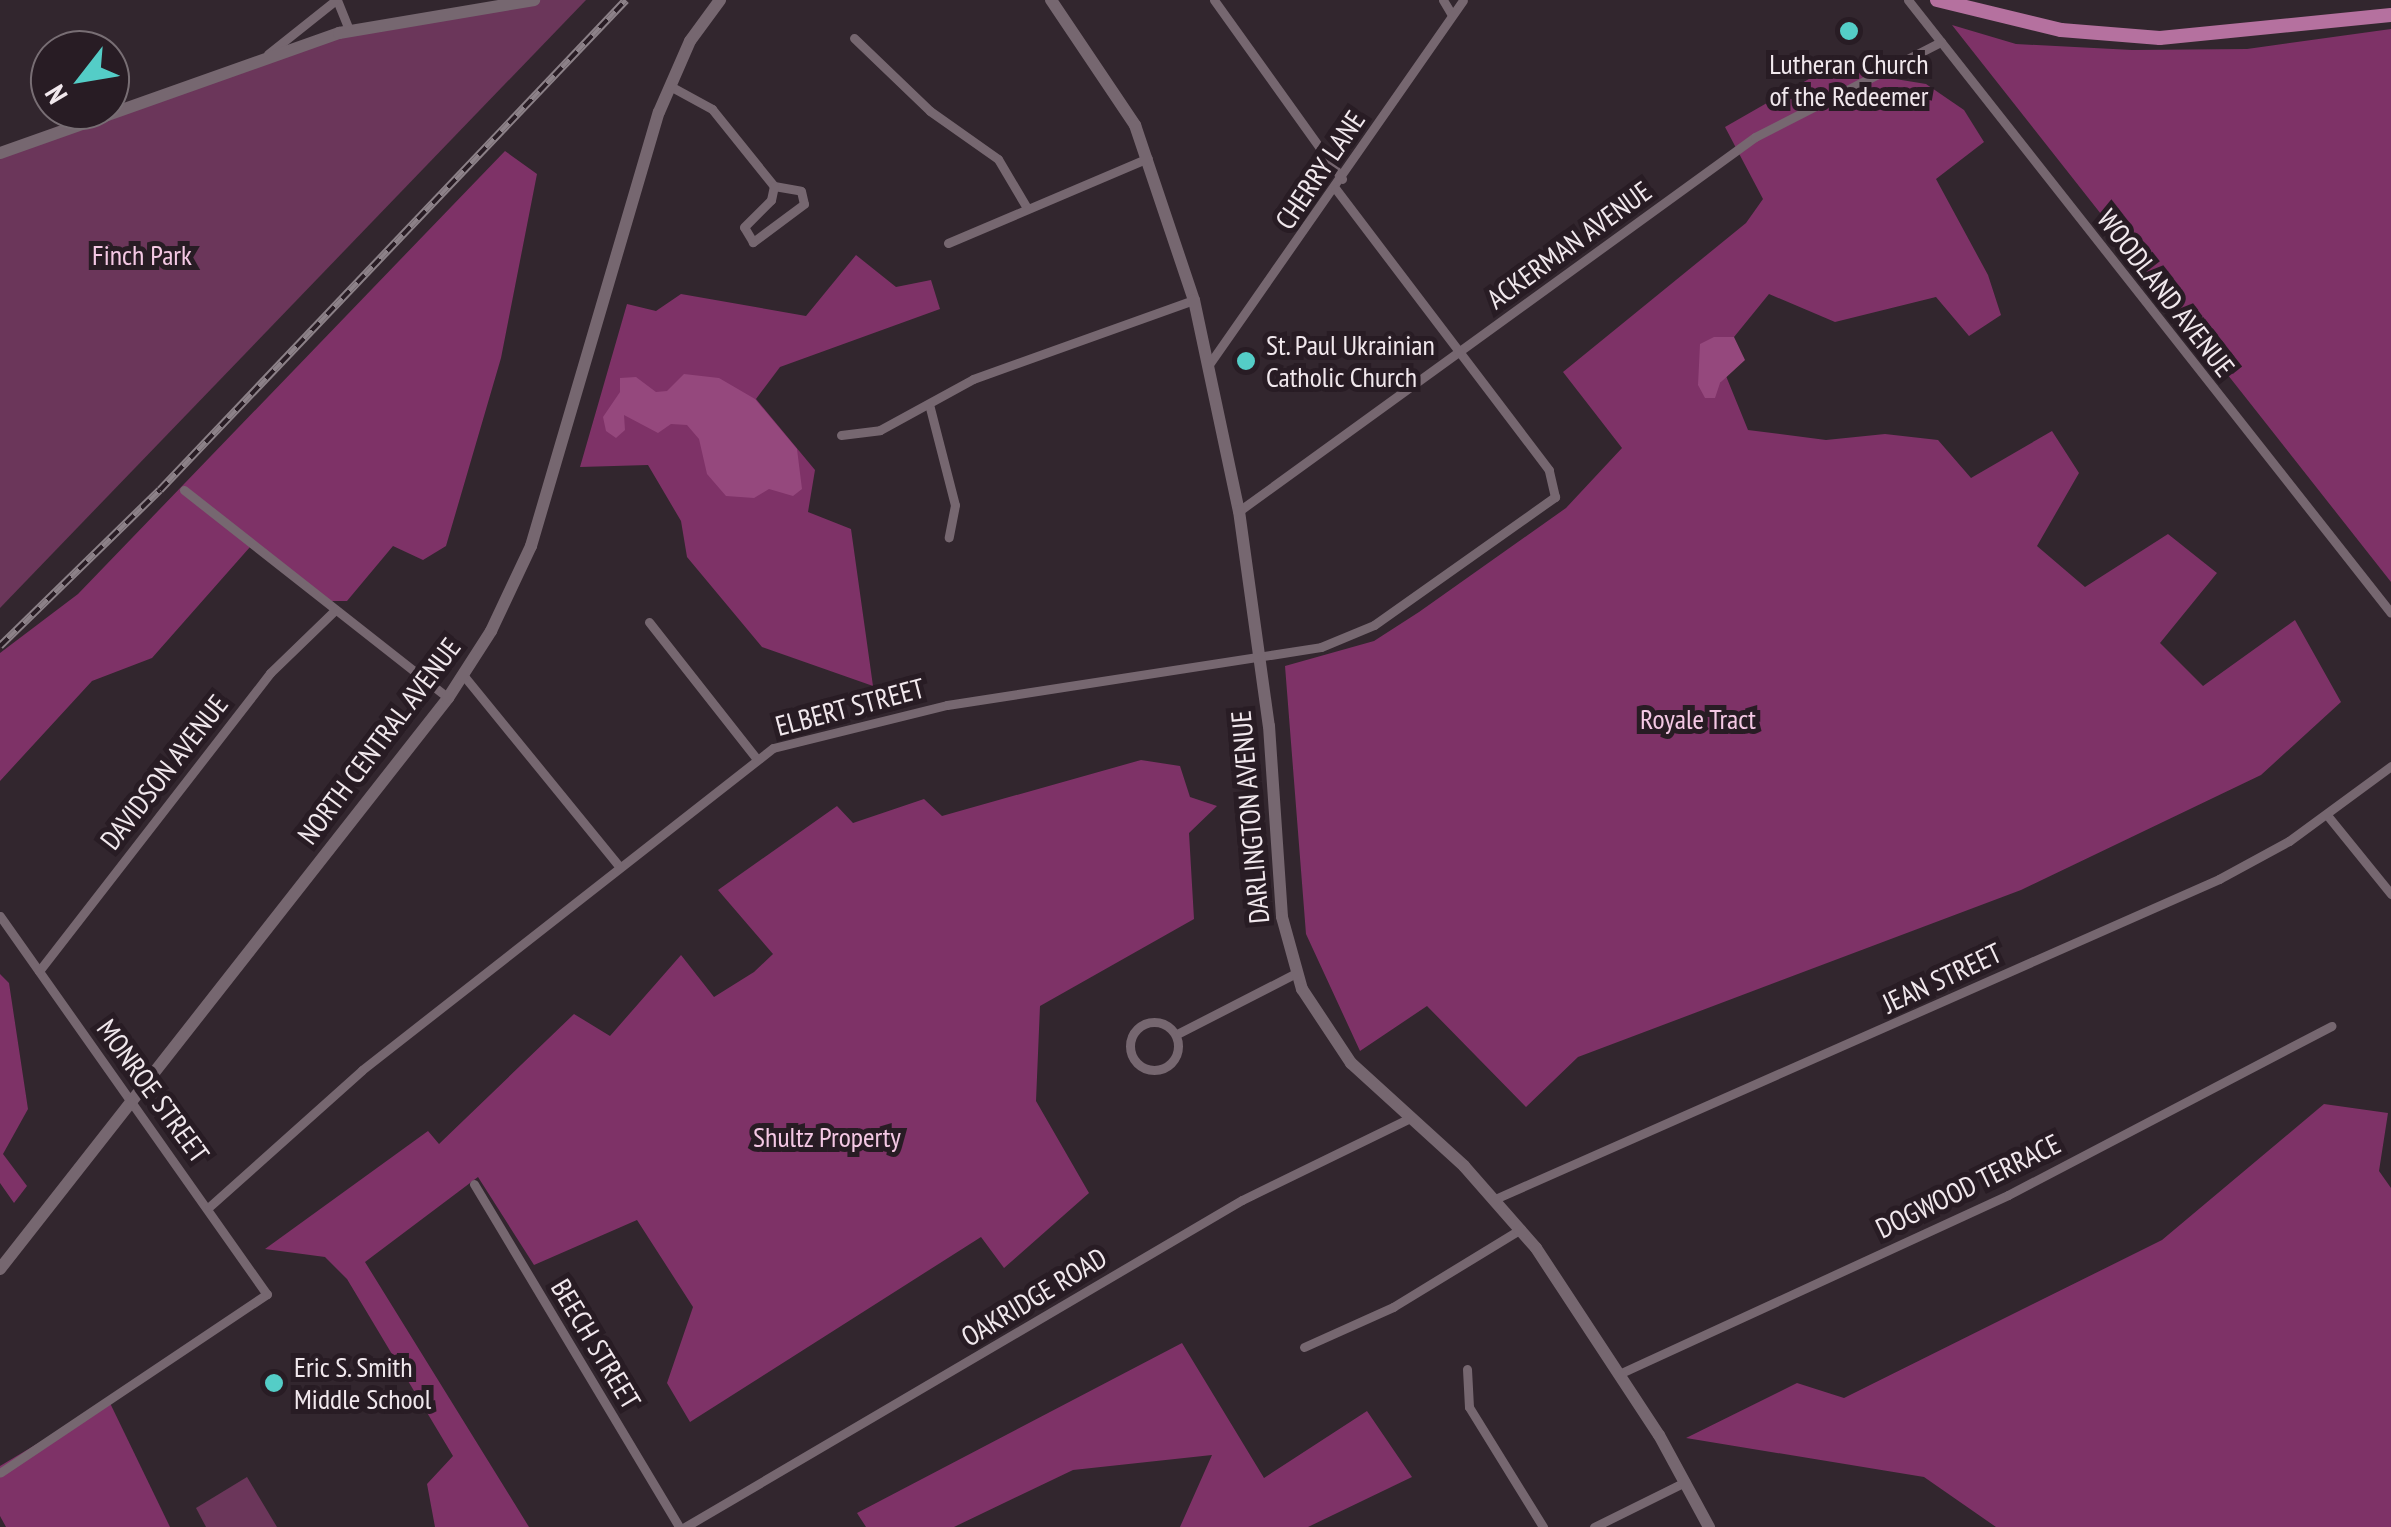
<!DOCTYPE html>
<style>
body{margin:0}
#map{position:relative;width:2391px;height:1527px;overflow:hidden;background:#32262e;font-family:"PT Sans Narrow",sans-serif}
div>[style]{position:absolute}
.green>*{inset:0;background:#6b365a}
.forest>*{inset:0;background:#7e3267}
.water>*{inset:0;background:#95487d}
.street>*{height:9px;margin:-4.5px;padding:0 4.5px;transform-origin:4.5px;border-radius:4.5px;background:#766770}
.street>.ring{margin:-4.5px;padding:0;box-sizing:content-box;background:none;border:9px solid #766770;border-radius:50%}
.secondary>*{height:12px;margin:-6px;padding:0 6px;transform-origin:6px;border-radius:6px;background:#766770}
.primary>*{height:14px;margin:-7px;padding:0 7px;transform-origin:7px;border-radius:7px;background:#b5719f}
.rail>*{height:8px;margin-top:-4px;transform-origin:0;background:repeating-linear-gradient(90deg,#281c24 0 11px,#8c8188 0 22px);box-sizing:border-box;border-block:2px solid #8c8188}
.dots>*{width:28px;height:28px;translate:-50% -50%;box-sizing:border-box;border:5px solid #281c24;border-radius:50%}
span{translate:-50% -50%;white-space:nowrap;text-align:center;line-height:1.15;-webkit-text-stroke:10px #281c24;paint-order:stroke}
.poi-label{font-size:28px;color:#f1e8ed}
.left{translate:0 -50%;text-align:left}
.street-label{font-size:28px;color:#f1e8ed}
.park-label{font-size:28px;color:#f4c8e4}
.north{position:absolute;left:30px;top:30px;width:100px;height:100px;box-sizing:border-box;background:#281c24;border:2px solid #786e74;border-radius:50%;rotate:239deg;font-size:28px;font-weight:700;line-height:40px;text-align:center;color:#f1e8ed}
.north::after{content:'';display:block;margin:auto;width:35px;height:45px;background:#54cdc7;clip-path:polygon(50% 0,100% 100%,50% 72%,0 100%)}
</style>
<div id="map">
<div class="green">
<i style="clip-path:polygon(503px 0,586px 0,0 608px,0 157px,353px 29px)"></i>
<i style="clip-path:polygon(247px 1477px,277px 1527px,206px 1527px,196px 1508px)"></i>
</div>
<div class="forest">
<i style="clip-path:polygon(1952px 25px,2016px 44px,2132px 50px,2247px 49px,2391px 29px,2391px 582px)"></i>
<i style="clip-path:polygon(1828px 68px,1926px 84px,1964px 110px,1984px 142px,1936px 179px,1988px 275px,2001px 315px,1969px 336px,1936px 297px,1835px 322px,1769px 294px,1734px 337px,1714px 337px,1720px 383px,1726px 376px,1748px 430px,1826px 440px,1885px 434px,1938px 440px,1971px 478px,2052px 431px,2079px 473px,2037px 546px,2085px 587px,2168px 534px,2217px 573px,2160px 643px,2203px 686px,2295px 620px,2341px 702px,2261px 775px,2021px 890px,1578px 1057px,1526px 1107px,1427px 1006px,1360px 1051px,1306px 934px,1285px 666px,1374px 641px,1419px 612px,1566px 508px,1622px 448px,1563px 372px,1746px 223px,1763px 199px,1725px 127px)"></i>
<i style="clip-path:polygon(505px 151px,537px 174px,501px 358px,446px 546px,423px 560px,393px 546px,347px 601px,320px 601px,250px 547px,152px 658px,92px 681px,0 781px,0 653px,78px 594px)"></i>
<i style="clip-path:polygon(856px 255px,896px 287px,931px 280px,940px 309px,780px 367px,756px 399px,815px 470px,808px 512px,851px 529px,873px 686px,762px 647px,687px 557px,681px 521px,648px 465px,580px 467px,627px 304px,656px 311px,681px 294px,806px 316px)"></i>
<i style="clip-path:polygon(1141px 760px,1180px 766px,1190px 797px,1217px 806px,1189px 833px,1194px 919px,1040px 1006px,1036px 1101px,1089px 1193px,1004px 1268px,981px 1237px,690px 1422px,667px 1383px,693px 1307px,637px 1220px,534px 1265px,478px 1177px,365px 1262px,529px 1527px,435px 1527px,427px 1484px,453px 1456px,347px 1279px,325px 1257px,265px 1249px,428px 1131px,439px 1144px,574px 1014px,610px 1036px,681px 955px,714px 997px,754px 972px,773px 954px,718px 890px,837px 806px,853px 823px,924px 799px,942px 816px)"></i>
<i style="clip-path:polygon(0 974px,9px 983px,28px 1109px,3px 1154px,27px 1186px,14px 1203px,0 1183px)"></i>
<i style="clip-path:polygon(2324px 1104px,2388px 1113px,2379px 1171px,2391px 1188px,2391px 1527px,1996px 1527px,1924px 1477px,1686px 1438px,1797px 1383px,1844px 1398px,2162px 1240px)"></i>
<i style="clip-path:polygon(1182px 1343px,1264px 1478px,1367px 1411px,1412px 1477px,1308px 1527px,1180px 1527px,1212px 1455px,1073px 1470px,954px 1527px,866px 1527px,857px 1513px)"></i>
<i style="clip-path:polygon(109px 1401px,170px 1527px,6px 1527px,0 1516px,0 1466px)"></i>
</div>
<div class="water">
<i style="clip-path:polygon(1714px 337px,1734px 337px,1745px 360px,1720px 383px,1715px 398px,1705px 398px,1698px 385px,1700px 344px)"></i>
<i style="clip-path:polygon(684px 374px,719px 378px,755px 399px,797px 449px,802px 489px,793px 496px,769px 489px,754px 498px,726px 496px,707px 474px,699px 439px,687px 425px,671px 424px,658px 433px,624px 415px,625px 430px,616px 438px,606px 431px,603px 417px,620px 392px,620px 378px,636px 377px,656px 392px,667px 391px)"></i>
</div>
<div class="street">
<i style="left:337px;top:0;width:32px;rotate:68deg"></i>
<i style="left:1214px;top:0;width:220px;rotate:54.4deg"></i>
<i style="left:1443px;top:0;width:17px;rotate:59deg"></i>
<i style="left:1908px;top:0;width:780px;rotate:51.76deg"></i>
<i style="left:854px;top:38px;width:105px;rotate:43.8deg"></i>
<i style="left:930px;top:111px;width:83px;rotate:35.2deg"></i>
<i style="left:998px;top:159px;width:57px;rotate:59.4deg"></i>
<i style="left:268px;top:54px;width:87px;rotate:-38.5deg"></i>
<i style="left:670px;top:86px;width:48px;rotate:28.7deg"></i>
<i style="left:712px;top:109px;width:99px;rotate:51.2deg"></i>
<i style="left:774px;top:186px;width:27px;rotate:10deg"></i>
<i style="left:801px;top:191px;width:13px;rotate:77deg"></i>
<i style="left:804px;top:204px;width:64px;rotate:143.3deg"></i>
<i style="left:753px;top:242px;width:17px;rotate:-121deg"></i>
<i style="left:744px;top:227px;width:38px;rotate:-45deg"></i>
<i style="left:771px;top:200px;width:14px;rotate:-78deg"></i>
<i style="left:948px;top:243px;width:217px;rotate:-23deg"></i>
<i style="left:1210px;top:363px;width:442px;rotate:-55.1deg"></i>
<i style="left:929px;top:404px;width:104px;rotate:75.6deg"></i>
<i style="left:955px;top:505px;width:33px;rotate:101deg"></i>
<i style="left:841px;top:435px;width:39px;rotate:-7deg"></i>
<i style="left:880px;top:430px;width:106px;rotate:-28.7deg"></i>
<i style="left:973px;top:379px;width:235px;rotate:-19.7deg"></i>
<i style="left:184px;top:490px;width:336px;rotate:38.2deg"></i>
<i style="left:1239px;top:511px;width:637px;rotate:-35.93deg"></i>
<i style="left:1755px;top:137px;width:209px;rotate:-27.1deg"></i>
<i style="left:649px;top:622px;width:174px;rotate:51.8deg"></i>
<i style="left:464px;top:676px;width:244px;rotate:50.8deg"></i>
<i style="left:2327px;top:815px;width:102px;rotate:51deg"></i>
<i style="left:0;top:916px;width:463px;rotate:54.8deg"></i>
<i style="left:267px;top:1294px;width:321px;rotate:146.2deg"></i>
<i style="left:39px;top:971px;width:377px;rotate:-52.2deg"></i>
<i style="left:270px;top:673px;width:91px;rotate:-44.1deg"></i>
<i class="ring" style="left:1130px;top:1022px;width:39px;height:39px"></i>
<i style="left:1179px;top:1033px;width:131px;rotate:-27.1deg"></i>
<i style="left:474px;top:1184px;width:400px;rotate:59.1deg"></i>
<i style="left:1495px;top:1199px;width:792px;rotate:-23.84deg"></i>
<i style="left:2219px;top:879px;width:80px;rotate:-28.5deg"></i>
<i style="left:2289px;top:841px;width:127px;rotate:-36.3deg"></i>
<i style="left:209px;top:1207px;width:205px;rotate:-41.8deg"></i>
<i style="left:362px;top:1070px;width:522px;rotate:-38.08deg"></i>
<i style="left:773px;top:748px;width:179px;rotate:-13.9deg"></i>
<i style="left:947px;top:705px;width:378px;rotate:-8.8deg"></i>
<i style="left:1321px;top:647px;width:57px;rotate:-22.5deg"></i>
<i style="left:1374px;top:625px;width:222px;rotate:-35.3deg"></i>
<i style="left:1555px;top:497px;width:28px;rotate:-103deg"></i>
<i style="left:1549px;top:470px;width:353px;rotate:-127.2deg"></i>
<i style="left:1304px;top:1347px;width:98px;rotate:-24.2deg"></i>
<i style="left:1393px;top:1307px;width:150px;rotate:-31.4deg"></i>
<i style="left:1467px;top:1369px;width:38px;rotate:87deg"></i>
<i style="left:1469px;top:1407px;width:141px;rotate:58.3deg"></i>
<i style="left:1619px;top:1374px;width:428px;rotate:-24.7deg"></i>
<i style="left:2008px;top:1195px;width:365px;rotate:-27.6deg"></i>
<i style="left:685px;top:1527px;width:646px;rotate:-30.42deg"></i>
<i style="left:1242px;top:1200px;width:189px;rotate:-26deg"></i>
<i style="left:1594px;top:1527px;width:102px;rotate:-26.3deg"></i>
</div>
<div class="secondary">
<i style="left:1051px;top:0;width:151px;rotate:56.1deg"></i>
<i style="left:1135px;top:125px;width:185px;rotate:71.4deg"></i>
<i style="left:1194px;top:300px;width:216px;rotate:78deg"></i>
<i style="left:1239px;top:511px;width:217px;rotate:82.1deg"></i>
<i style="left:1269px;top:726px;width:191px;rotate:86.1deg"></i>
<i style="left:1282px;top:917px;width:75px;rotate:74.5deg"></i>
<i style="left:1302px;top:989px;width:89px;rotate:56.5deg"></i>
<i style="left:1351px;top:1063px;width:153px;rotate:42.3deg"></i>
<i style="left:1464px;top:1166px;width:109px;rotate:48.7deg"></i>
<i style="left:1536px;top:1248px;width:224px;rotate:56.7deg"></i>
<i style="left:1659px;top:1435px;width:105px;rotate:61.5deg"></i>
<i style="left:0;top:153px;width:360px;rotate:-19.5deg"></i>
<i style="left:339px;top:33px;width:198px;rotate:-9.6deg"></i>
<i style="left:0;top:1269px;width:726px;rotate:-51.88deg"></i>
<i style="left:448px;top:698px;width:80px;rotate:-57.3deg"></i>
<i style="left:491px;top:631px;width:94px;rotate:-64.8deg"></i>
<i style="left:531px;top:546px;width:452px;rotate:-73.6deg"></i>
<i style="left:659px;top:112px;width:77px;rotate:-66.4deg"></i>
<i style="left:690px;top:41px;width:51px;rotate:-53.8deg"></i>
</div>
<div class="primary">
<i style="left:1937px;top:0;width:128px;rotate:13.6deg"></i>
<i style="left:2061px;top:30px;width:99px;rotate:4.6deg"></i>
<i style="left:2160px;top:38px;width:232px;rotate:-5.7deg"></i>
</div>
<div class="rail">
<i style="left:0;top:646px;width:223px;rotate:-44.3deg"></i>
<i style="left:160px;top:490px;width:676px;rotate:-46.44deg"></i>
</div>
<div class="dots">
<i style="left:1849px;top:31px;background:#54cdc7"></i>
<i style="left:1246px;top:361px;background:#54cdc7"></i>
<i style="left:274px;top:1383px;background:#54cdc7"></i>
</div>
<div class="poi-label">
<span style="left:1849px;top:80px">Lutheran Church<br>of the Redeemer</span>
<span class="left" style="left:1266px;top:361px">St. Paul Ukrainian<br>Catholic Church</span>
<span class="left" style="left:294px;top:1383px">Eric S. Smith<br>Middle School</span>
</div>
<div class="street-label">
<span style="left:1320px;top:170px;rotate:-56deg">CHERRY LANE</span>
<span style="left:1569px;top:245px;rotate:-36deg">ACKERMAN AVENUE</span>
<span style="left:2166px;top:293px;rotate:52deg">WOODLAND AVENUE</span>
<span style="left:850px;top:707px;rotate:-15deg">ELBERT STREET</span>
<span style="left:379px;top:741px;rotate:-53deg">NORTH CENTRAL AVENUE</span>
<span style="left:164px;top:772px;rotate:-52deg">DAVIDSON AVENUE</span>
<span style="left:1250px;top:817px;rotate:-95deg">DARLINGTON AVENUE</span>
<span style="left:1942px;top:978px;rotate:-25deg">JEAN STREET</span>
<span style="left:153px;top:1091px;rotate:54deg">MONROE STREET</span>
<span style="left:1968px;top:1186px;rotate:-26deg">DOGWOOD TERRACE</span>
<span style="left:1034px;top:1297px;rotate:-31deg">OAKRIDGE ROAD</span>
<span style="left:596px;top:1344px;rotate:59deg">BEECH STREET</span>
</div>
<div class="park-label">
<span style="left:142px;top:255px">Finch Park</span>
<span style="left:1698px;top:719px">Royale Tract</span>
<span style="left:827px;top:1137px">Shultz Property</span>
</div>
<div class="north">N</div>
</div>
